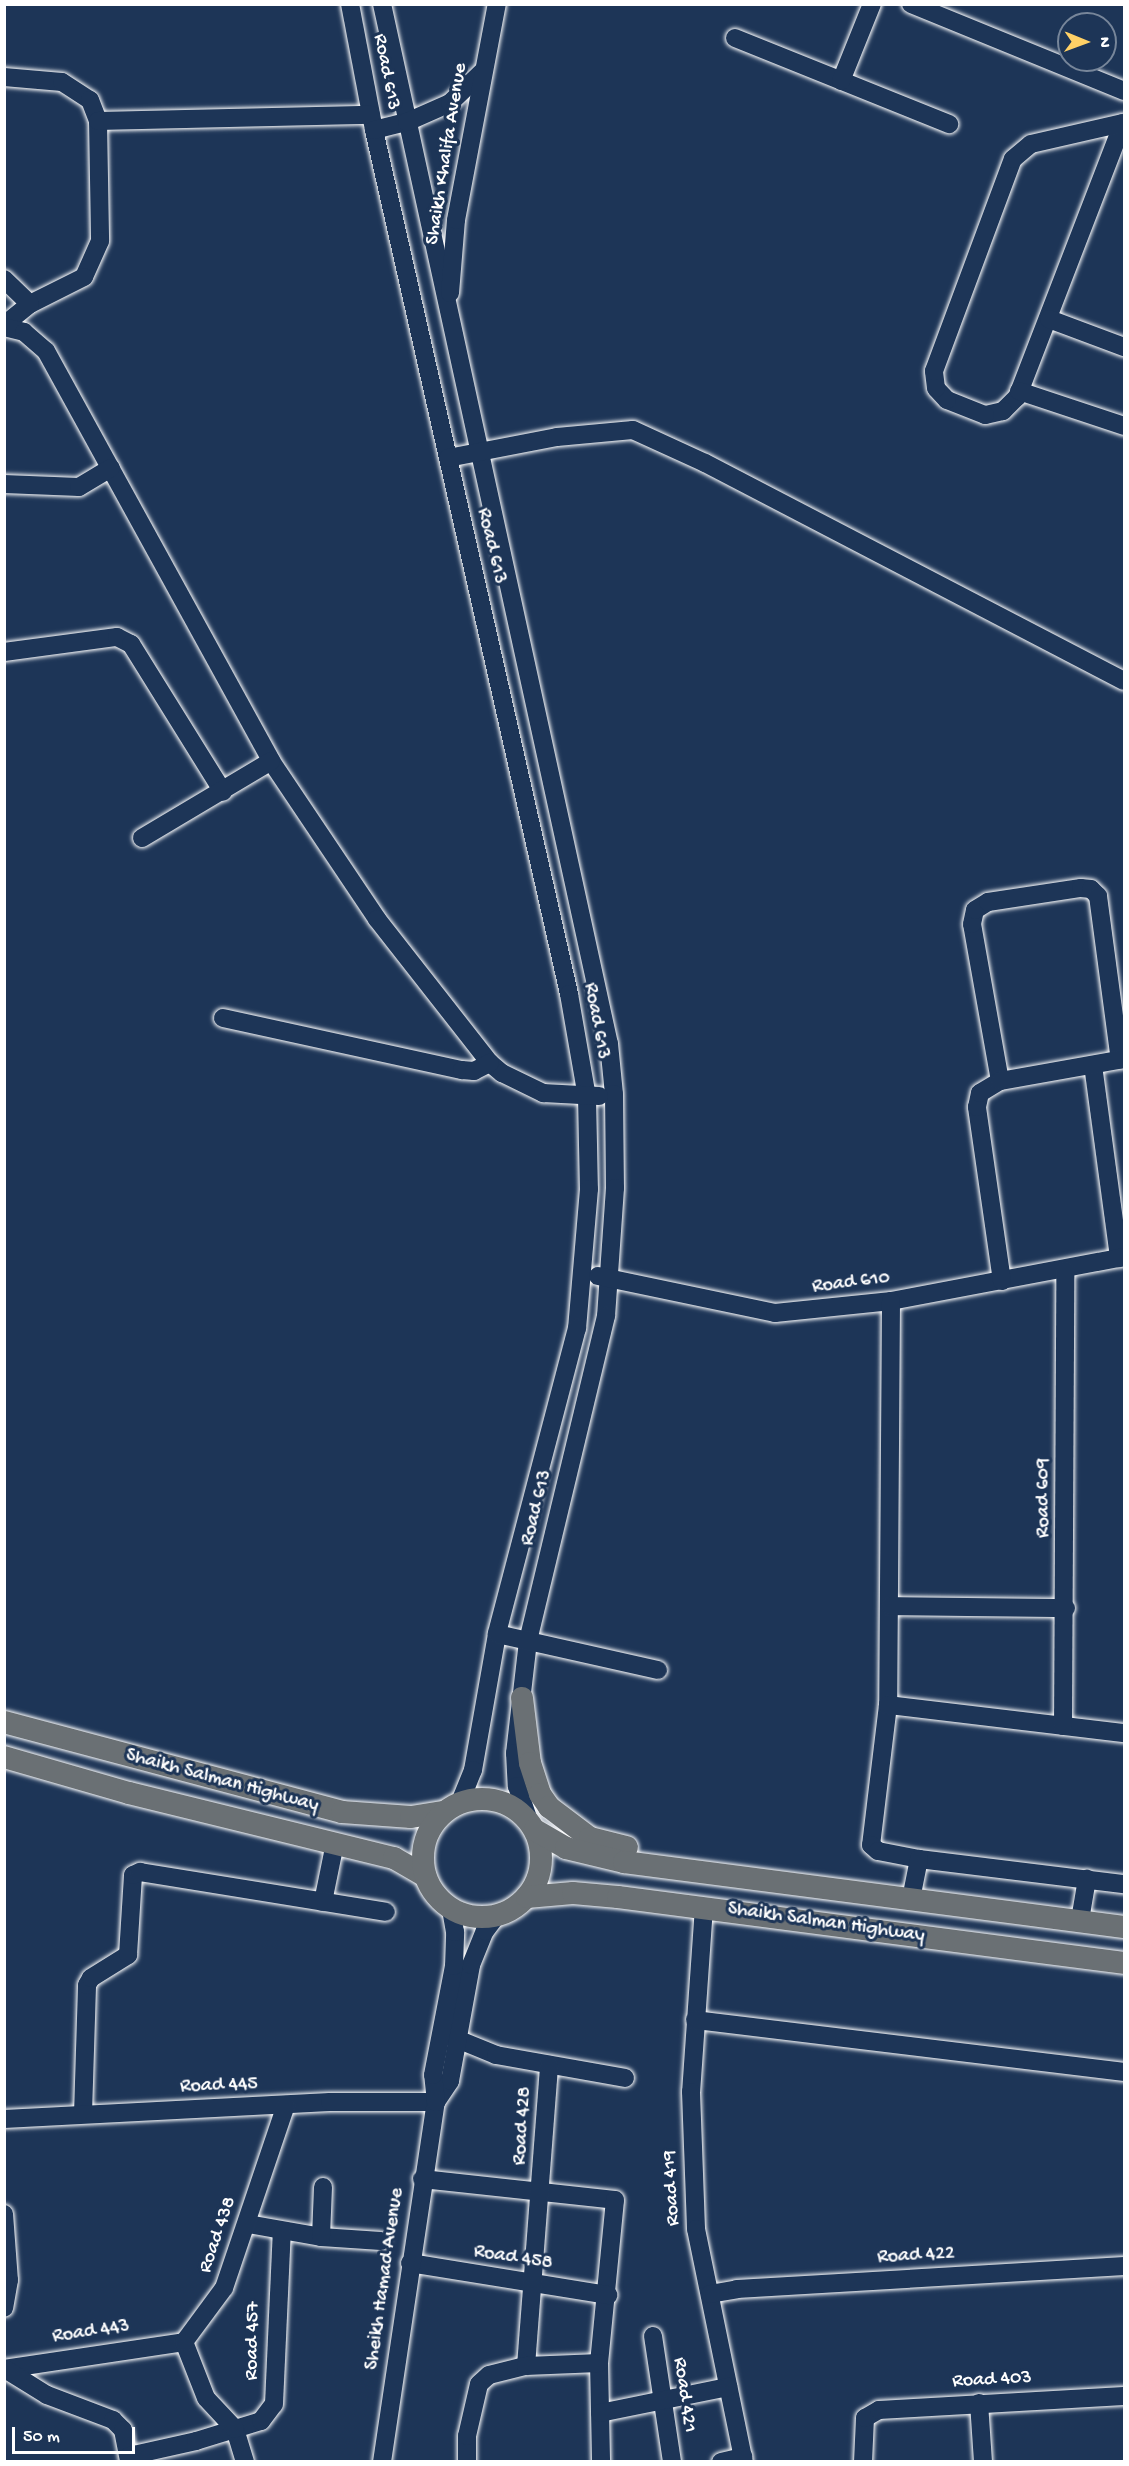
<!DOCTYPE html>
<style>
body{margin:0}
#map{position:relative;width:1129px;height:2466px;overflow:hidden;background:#1d3557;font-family:"Gochi Hand",sans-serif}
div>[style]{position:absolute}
.roads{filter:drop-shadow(0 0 2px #fff) drop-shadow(0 0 2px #fff)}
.minor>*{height:18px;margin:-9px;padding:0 9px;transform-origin:9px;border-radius:9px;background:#1d3557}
.major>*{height:22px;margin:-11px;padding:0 11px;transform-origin:11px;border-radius:11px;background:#6a7074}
.major>.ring{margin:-11px;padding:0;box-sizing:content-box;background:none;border:22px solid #6a7074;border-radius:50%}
span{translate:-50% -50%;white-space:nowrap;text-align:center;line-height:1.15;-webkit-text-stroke:6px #1d3557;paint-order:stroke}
.street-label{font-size:20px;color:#fff}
.frame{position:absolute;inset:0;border:6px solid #fff;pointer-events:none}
.north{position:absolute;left:1057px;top:12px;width:60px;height:60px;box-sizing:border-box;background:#1d3557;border:2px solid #77869a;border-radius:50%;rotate:91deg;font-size:16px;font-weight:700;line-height:24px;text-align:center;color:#fff}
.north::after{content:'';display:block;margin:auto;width:21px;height:27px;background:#ffd166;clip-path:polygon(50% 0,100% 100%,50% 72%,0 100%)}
.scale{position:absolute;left:12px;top:2427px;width:123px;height:27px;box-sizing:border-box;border:3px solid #fff;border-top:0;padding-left:8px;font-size:18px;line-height:21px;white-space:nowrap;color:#fff;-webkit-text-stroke:4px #1d3557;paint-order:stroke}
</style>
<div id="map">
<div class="roads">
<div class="minor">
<i style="left:350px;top:4px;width:128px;rotate:79.2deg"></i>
<i style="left:374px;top:130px;width:886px;rotate:77.28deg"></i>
<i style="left:569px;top:994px;width:105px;rotate:80.1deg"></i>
<i style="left:587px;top:1097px;width:92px;rotate:88.8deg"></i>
<i style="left:589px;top:1189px;width:140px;rotate:94.9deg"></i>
<i style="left:577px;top:1328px;width:316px;rotate:104.7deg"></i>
<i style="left:497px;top:1634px;width:138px;rotate:100deg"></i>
<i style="left:473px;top:1770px;width:35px;rotate:112deg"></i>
<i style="left:382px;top:4px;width:1064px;rotate:77.69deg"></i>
<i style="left:609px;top:1044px;width:50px;rotate:84.3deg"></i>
<i style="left:614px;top:1094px;width:94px;rotate:89.4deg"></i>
<i style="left:615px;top:1188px;width:128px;rotate:94deg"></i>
<i style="left:606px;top:1316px;width:334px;rotate:103.5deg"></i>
<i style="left:528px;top:1641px;width:113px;rotate:96.6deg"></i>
<i style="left:515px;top:1753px;width:33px;rotate:87deg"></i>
<i style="left:517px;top:1786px;width:39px;rotate:71deg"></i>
<i style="left:911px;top:4px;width:230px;rotate:22.2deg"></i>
<i style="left:735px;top:38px;width:231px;rotate:21.9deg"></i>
<i style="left:4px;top:77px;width:58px;rotate:4.9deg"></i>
<i style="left:62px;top:82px;width:33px;rotate:33deg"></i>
<i style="left:90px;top:100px;width:22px;rotate:69deg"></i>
<i style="left:98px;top:121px;width:120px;rotate:89deg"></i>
<i style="left:100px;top:241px;width:39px;rotate:114deg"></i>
<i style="left:84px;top:277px;width:60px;rotate:153.4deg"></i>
<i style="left:30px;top:304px;width:33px;rotate:141deg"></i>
<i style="left:841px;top:81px;width:83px;rotate:-68.1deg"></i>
<i style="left:98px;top:121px;width:273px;rotate:-1.3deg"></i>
<i style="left:1123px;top:123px;width:294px;rotate:111.1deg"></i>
<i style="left:1017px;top:397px;width:20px;rotate:135deg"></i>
<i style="left:1003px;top:411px;width:18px;rotate:167deg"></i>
<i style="left:985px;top:415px;width:41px;rotate:-158.5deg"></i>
<i style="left:947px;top:400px;width:16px;rotate:-133deg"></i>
<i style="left:936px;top:388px;width:17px;rotate:-97deg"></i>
<i style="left:934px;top:371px;width:226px;rotate:-69.6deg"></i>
<i style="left:1013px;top:159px;width:23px;rotate:-40deg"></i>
<i style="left:1031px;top:144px;width:94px;rotate:-12.9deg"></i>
<i style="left:374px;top:130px;width:34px;rotate:-14deg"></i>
<i style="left:407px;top:122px;width:47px;rotate:-23.8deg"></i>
<i style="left:450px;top:103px;width:46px;rotate:-44.1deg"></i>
<i style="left:4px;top:279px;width:36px;rotate:44deg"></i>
<i style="left:450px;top:293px;width:73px;rotate:-85.3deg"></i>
<i style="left:456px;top:220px;width:220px;rotate:-79.3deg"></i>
<i style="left:1049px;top:319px;width:80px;rotate:20.5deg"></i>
<i style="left:4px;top:327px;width:21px;rotate:14deg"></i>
<i style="left:24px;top:332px;width:29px;rotate:41deg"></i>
<i style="left:46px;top:351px;width:468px;rotate:61.2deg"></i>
<i style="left:271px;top:761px;width:190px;rotate:56.1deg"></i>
<i style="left:377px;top:919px;width:183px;rotate:51.9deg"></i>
<i style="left:490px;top:1063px;width:16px;rotate:40deg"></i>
<i style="left:502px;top:1073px;width:46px;rotate:26deg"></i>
<i style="left:543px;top:1093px;width:56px;rotate:3.1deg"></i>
<i style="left:1019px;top:391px;width:111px;rotate:18.4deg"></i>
<i style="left:448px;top:458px;width:111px;rotate:-10.9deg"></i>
<i style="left:557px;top:437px;width:76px;rotate:-5.3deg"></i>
<i style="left:633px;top:430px;width:79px;rotate:24.6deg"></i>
<i style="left:705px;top:463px;width:472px;rotate:27.5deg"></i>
<i style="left:4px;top:484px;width:75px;rotate:2.3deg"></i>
<i style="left:79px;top:487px;width:37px;rotate:-31deg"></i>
<i style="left:4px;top:652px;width:114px;rotate:-7.6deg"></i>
<i style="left:117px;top:637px;width:16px;rotate:27deg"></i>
<i style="left:131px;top:644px;width:174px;rotate:58.1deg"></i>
<i style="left:142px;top:838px;width:150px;rotate:-30.8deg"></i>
<i style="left:223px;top:1018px;width:245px;rotate:12.3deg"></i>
<i style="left:462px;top:1070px;width:12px;rotate:5deg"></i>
<i style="left:474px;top:1071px;width:18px;rotate:-27deg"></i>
<i style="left:1093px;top:1065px;width:195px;rotate:82.3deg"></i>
<i style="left:1000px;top:1081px;width:159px;rotate:-100.1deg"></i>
<i style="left:972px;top:924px;width:14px;rotate:-78deg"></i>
<i style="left:975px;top:910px;width:15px;rotate:-32deg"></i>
<i style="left:988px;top:902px;width:94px;rotate:-8.6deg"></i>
<i style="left:1081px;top:888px;width:10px;rotate:6deg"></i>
<i style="left:1091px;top:889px;width:10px;rotate:45deg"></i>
<i style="left:1098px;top:896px;width:165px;rotate:82.4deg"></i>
<i style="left:598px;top:1276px;width:181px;rotate:11.8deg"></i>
<i style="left:775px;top:1313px;width:117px;rotate:-5.9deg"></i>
<i style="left:891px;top:1301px;width:237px;rotate:-10.7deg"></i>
<i style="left:1002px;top:1281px;width:176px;rotate:-98.2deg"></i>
<i style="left:977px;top:1107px;width:14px;rotate:-78deg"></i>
<i style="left:980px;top:1093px;width:23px;rotate:-31deg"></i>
<i style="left:1000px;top:1081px;width:126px;rotate:-10.1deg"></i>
<i style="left:891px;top:1301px;width:404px;rotate:90.4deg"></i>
<i style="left:888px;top:1705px;width:141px;rotate:96.9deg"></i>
<i style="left:871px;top:1845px;width:9px;rotate:41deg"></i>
<i style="left:878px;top:1851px;width:42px;rotate:11deg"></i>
<i style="left:919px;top:1859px;width:207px;rotate:7deg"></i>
<i style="left:890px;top:1606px;width:176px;rotate:0.7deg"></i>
<i style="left:497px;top:1634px;width:165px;rotate:12.6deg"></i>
<i style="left:888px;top:1705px;width:238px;rotate:6.8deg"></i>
<i style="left:1063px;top:1726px;width:456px;rotate:-89.7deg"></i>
<i style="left:911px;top:1899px;width:41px;rotate:-78.7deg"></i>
<i style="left:323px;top:1902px;width:60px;rotate:-78.5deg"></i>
<i style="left:704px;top:1907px;width:185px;rotate:94deg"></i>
<i style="left:691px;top:2092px;width:137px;rotate:87.9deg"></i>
<i style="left:696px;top:2229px;width:238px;rotate:78.4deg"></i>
<i style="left:1080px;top:1920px;width:42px;rotate:-80.3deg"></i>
<i style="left:695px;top:2020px;width:432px;rotate:6.9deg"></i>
<i style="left:452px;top:2030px;width:10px;rotate:61deg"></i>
<i style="left:457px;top:2039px;width:42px;rotate:22.3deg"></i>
<i style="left:496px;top:2055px;width:131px;rotate:10.1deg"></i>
<i style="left:436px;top:2102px;width:25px;rotate:-56deg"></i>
<i style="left:450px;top:2081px;width:118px;rotate:-79.7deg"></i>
<i style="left:471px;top:1965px;width:37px;rotate:-68deg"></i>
<i style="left:485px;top:1931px;width:21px;rotate:-53deg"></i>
<i style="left:83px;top:2114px;width:129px;rotate:-88.2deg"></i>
<i style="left:87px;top:1985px;width:8px;rotate:-60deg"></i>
<i style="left:91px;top:1978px;width:44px;rotate:-31.9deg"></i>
<i style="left:128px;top:1955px;width:80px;rotate:-86.4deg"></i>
<i style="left:133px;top:1875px;width:8px;rotate:-23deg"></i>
<i style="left:140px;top:1872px;width:249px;rotate:9.2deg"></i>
<i style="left:4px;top:2119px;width:326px;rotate:-3deg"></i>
<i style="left:330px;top:2102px;width:106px"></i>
<i style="left:422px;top:2179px;width:194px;rotate:6.2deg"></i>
<i style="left:615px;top:2200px;width:164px;rotate:95.6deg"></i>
<i style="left:599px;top:2363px;width:99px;rotate:88.8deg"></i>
<i style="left:4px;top:2214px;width:66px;rotate:85.7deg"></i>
<i style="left:9px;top:2280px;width:28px;rotate:100deg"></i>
<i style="left:248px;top:2224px;width:74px;rotate:10.1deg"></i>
<i style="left:321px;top:2237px;width:60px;rotate:3.8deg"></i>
<i style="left:321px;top:2237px;width:50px;rotate:-87.7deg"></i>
<i style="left:410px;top:2263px;width:201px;rotate:9.2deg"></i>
<i style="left:710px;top:2294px;width:27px;rotate:-10deg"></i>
<i style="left:737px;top:2289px;width:388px;rotate:-3.4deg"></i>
<i style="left:653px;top:2336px;width:127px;rotate:81.4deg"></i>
<i style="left:526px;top:2366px;width:302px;rotate:-85.6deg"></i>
<i style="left:4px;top:2369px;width:182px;rotate:-8.5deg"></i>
<i style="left:5px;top:2369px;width:49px;rotate:31.8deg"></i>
<i style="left:47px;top:2395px;width:71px;rotate:20.7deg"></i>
<i style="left:113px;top:2420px;width:14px;rotate:45deg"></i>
<i style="left:123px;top:2430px;width:33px;rotate:79deg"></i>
<i style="left:979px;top:2403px;width:59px;rotate:86.1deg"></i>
<i style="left:600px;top:2413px;width:131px;rotate:-11.5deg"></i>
<i style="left:129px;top:2456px;width:69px;rotate:-12.6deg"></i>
<i style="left:196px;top:2441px;width:68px;rotate:-17.1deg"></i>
<i style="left:261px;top:2421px;width:21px;rotate:-53deg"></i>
<i style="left:274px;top:2404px;width:173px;rotate:-87.4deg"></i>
<i style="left:245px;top:2462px;width:34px;rotate:-107deg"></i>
<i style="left:235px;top:2429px;width:42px;rotate:-133.1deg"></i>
<i style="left:206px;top:2398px;width:60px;rotate:-111.4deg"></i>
<i style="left:184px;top:2342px;width:67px;rotate:-53.5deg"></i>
<i style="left:224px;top:2288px;width:193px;rotate:-71.3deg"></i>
<i style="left:382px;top:2462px;width:364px;rotate:-81.5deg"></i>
<i style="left:436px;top:2102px;width:27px;rotate:-96deg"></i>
<i style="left:433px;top:2075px;width:111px;rotate:-79.1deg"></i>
<i style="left:454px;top:1966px;width:34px;rotate:-88deg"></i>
<i style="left:455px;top:1932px;width:23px;rotate:-100deg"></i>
<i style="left:467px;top:2462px;width:26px;rotate:-90deg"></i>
<i style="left:467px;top:2436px;width:53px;rotate:-77deg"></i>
<i style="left:479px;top:2384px;width:13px;rotate:-42deg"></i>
<i style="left:489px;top:2375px;width:38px;rotate:-14deg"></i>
<i style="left:526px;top:2366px;width:73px;rotate:-2.4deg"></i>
<i style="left:721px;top:2462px;width:23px;rotate:-13deg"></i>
<i style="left:863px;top:2462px;width:44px;rotate:-87.4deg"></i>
<i style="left:865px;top:2418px;width:16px;rotate:-30deg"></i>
<i style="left:879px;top:2410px;width:245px;rotate:-3.3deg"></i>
</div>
<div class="major">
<i style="left:522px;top:1698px;width:65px;rotate:83deg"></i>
<i style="left:530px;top:1763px;width:33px;rotate:72deg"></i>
<i style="left:540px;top:1794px;width:16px;rotate:55deg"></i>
<i style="left:549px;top:1807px;width:51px;rotate:37.1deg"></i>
<i style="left:590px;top:1838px;width:38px;rotate:14deg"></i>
<i style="left:4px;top:1722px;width:350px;rotate:14.9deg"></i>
<i style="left:342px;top:1812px;width:69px;rotate:4.1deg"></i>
<i style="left:411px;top:1817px;width:33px;rotate:-9deg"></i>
<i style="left:4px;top:1757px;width:130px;rotate:16.1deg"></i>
<i style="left:129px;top:1793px;width:273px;rotate:13.8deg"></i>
<i style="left:394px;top:1858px;width:36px;rotate:30deg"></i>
<i class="ring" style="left:423px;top:1799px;width:96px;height:96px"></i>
<i style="left:535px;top:1830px;width:36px;rotate:30deg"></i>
<i style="left:566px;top:1848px;width:60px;rotate:13.6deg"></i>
<i style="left:624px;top:1862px;width:504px;rotate:7.41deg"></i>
<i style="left:527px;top:1897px;width:46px;rotate:-5deg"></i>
<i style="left:573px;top:1893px;width:45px;rotate:5.1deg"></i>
<i style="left:618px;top:1897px;width:510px;rotate:7.43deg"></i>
</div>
</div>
<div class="street-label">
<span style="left:386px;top:72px;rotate:79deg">Road 613</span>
<span style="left:447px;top:154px;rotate:-81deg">Shaikh Khalifa Avenue</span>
<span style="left:491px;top:546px;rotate:77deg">Road 613</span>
<span style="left:596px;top:1021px;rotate:80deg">Road 613</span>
<span style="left:851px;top:1283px;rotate:-7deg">Road 610</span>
<span style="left:1044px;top:1498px;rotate:-90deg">Road 609</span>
<span style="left:537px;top:1508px;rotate:-76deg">Road 613</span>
<span style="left:222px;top:1781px;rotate:15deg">Shaikh Salman Highway</span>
<span style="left:826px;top:1923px;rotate:8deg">Shaikh Salman Highway</span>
<span style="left:219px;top:2086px;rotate:-2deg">Road 445</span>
<span style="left:523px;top:2126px;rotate:-86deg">Road 428</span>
<span style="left:672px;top:2188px;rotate:-93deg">Road 419</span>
<span style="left:218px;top:2235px;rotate:-71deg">Road 438</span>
<span style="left:916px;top:2256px;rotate:-3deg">Road 422</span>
<span style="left:513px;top:2258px;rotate:9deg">Road 458</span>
<span style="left:385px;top:2279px;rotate:-82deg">Sheikh Hamad Avenue</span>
<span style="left:91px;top:2332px;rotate:-8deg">Road 443</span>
<span style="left:253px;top:2341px;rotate:-89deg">Road 457</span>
<span style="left:992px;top:2380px;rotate:-3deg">Road 403</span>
<span style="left:684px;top:2395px;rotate:82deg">Road 421</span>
</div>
<div class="frame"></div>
<div class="north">N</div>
<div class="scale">50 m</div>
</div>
